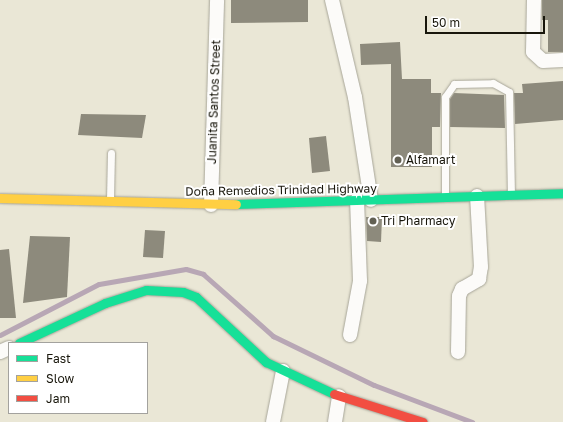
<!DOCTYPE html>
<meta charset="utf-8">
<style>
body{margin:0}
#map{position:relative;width:563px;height:422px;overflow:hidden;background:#eae7d6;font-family:"Golos Text",sans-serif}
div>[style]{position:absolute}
.stream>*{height:5px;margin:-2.5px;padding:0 2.5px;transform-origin:2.5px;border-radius:2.5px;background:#b8a7b5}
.building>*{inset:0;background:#8d8a7c}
.roads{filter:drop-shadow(0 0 1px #a7a598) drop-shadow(0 0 1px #a7a598)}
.lane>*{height:7px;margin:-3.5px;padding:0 3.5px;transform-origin:3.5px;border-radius:3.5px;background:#fcfbf9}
.street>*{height:14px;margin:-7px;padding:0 7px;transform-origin:7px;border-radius:7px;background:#fcfbf9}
.fast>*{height:9px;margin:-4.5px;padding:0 4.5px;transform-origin:4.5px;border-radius:4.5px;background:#16e098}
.slow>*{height:9px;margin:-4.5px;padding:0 4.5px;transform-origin:4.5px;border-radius:4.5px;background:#ffcf43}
.jam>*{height:9px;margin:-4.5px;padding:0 4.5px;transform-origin:4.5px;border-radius:4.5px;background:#f24e42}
.dots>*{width:11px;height:11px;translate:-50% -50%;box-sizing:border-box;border:2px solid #fff;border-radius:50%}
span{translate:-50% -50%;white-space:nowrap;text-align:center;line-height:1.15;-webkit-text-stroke:4px #fff;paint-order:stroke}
.street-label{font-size:12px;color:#19170c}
.poi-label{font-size:12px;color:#19170c}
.left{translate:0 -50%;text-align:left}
.legend{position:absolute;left:8px;top:342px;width:140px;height:72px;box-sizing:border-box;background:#fff;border:1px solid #a3a29e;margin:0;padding:5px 7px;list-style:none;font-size:12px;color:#19170c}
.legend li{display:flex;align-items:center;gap:8px;height:20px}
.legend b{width:20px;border:1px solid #a3a29e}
.scale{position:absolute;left:425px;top:16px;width:120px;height:18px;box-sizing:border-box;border:2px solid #19170c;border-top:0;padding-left:5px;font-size:12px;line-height:14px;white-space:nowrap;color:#19170c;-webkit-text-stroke:3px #fff;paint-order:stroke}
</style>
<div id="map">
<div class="stream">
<i style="left:0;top:335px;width:111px;rotate:-27.3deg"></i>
<i style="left:99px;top:284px;width:88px;rotate:-9.8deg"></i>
<i style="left:186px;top:269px;width:18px;rotate:16deg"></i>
<i style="left:203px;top:274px;width:94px;rotate:41.5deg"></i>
<i style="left:273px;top:336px;width:112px;rotate:25.9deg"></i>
<i style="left:374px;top:385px;width:105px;rotate:20.7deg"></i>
</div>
<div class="building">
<i style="clip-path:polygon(231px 0,308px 0,308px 22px,231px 23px)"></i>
<i style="clip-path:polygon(542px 0,563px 0,563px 52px,548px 52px,548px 20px,542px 20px)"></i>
<i style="clip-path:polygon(400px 42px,402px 79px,431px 79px,431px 93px,441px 93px,440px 127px,432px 127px,432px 167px,391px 167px,391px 64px,361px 65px,360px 44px)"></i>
<i style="clip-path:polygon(563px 81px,563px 120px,515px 124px,514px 93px,523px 93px,522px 84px)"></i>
<i style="clip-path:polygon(454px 93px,504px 95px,505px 128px,450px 127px,450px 99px)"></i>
<i style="clip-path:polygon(81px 114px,146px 115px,142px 138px,78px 135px)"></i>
<i style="clip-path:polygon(326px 136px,330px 171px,312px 173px,309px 138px)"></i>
<i style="clip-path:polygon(366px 217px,382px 217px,381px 242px,367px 241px)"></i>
<i style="clip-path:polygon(145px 230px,165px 231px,163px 258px,143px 257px)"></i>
<i style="clip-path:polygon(30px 236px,70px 237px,67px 297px,23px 303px)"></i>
<i style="clip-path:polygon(9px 249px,16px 318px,0 318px,0 250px)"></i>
</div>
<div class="roads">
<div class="lane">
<i style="left:445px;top:194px;width:97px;rotate:-90deg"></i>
<i style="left:445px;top:97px;width:16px;rotate:-55deg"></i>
<i style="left:454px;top:84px;width:39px;rotate:-1deg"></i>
<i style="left:493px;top:83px;width:18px;rotate:29deg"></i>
<i style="left:509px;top:92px;width:101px;rotate:88.9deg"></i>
<i style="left:110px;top:200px;width:47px;rotate:-88.8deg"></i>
</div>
<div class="street">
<i style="left:332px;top:0;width:100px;rotate:76.7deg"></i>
<i style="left:355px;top:97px;width:104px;rotate:81.2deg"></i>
<i style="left:534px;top:0;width:52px;rotate:91.1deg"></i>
<i style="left:533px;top:52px;width:13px;rotate:42deg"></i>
<i style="left:543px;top:61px;width:20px;rotate:-3deg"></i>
<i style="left:211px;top:205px;width:205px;rotate:-88.3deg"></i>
<i style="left:350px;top:335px;width:55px;rotate:-79.5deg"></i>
<i style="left:360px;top:281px;width:81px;rotate:-92.1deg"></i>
<i style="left:0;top:352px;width:10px;rotate:-24deg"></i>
<i style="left:458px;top:352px;width:56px;rotate:-89deg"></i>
<i style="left:459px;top:296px;width:8px;rotate:-67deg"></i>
<i style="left:462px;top:289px;width:20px;rotate:-30deg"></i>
<i style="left:479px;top:279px;width:12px;rotate:-81deg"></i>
<i style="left:481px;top:267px;width:71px;rotate:-93.2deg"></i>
<i style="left:273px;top:422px;width:52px;rotate:-78.9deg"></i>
<i style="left:335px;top:422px;width:26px;rotate:-81deg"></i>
</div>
<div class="fast">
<i style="left:236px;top:204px;width:327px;rotate:-1.9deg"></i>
<i style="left:19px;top:343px;width:95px;rotate:-24.9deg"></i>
<i style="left:105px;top:303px;width:43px;rotate:-17.6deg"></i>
<i style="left:146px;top:290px;width:37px;rotate:3deg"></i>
<i style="left:183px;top:292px;width:14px;rotate:21deg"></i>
<i style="left:196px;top:297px;width:96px;rotate:42.9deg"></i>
<i style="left:266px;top:362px;width:75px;rotate:25.2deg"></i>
</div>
<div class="slow">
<i style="left:0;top:198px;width:236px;rotate:1.5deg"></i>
</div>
<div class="jam">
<i style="left:334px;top:394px;width:93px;rotate:17.5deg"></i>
</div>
</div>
<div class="dots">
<i style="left:398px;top:160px;background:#626053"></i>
<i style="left:373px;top:221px;background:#626053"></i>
</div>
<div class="street-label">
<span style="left:214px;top:102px;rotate:-88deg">Juanita Santos Street</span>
<span style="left:281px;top:190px;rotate:-1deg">Doña Remedios Trinidad Highway</span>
</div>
<div class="poi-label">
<span class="left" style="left:406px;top:160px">Alfamart</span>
<span class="left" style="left:381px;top:221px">Tri Pharmacy</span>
</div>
<ul class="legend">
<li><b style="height:5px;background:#16e098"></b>Fast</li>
<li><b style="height:5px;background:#ffcf43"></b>Slow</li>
<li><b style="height:5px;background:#f24e42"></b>Jam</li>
</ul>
<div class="scale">50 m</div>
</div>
